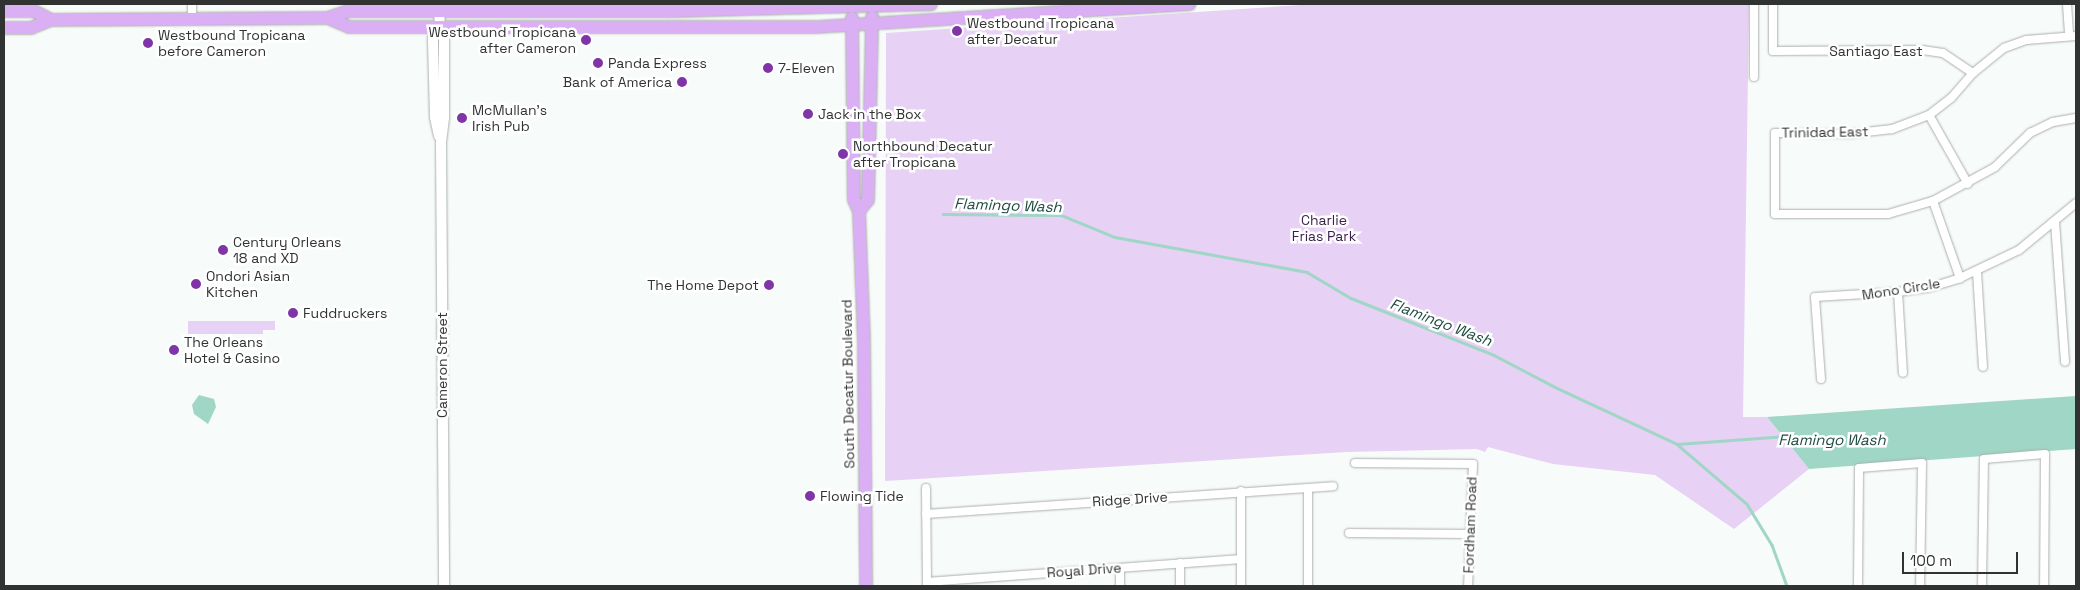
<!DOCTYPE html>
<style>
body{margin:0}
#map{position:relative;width:2080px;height:590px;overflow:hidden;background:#f7fbf9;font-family:"Space Grotesk",sans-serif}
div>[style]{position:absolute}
.green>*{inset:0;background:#e7d1f5}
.water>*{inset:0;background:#9fd6c5}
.stream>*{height:2.5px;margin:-1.25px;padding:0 1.25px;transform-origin:1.25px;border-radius:1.25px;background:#9fd6c5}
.roads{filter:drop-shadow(0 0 1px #abafad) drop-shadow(0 0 1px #abafad)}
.minor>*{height:8px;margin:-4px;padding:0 4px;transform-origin:4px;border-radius:4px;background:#fff}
.tertiary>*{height:10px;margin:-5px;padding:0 5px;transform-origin:5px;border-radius:5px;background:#fff}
.primary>*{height:12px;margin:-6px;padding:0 6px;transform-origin:6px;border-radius:6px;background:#daaff4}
.dots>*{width:14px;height:14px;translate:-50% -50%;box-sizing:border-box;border:2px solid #fff;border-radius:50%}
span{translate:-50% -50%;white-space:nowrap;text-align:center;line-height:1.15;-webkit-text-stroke:5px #fff;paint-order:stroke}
.poi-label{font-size:14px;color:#313332}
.left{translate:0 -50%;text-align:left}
.right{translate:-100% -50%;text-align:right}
.street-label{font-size:14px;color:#313332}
.park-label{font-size:14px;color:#3c1d4e}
.water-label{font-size:15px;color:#1c4a3e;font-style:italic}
.frame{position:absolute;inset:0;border:5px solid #313332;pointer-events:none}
.scale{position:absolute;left:1902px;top:552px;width:116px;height:22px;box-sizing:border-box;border:2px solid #313332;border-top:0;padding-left:6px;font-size:15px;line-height:18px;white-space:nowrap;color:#313332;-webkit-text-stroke:4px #fff;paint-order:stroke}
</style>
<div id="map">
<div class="green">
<i style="clip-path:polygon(1316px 4px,1749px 4px,1743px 417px,1767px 417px,1809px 469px,1734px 529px,1655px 475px,1553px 464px,1488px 447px,1485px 452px,1477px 449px,1346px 452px,885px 481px,886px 33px)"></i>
<i style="clip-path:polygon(188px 321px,275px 321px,275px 330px,263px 330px,263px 334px,188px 334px)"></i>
</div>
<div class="water">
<i style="clip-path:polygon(199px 395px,214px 399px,216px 407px,208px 424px,194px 414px,192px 405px)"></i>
<i style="clip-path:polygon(2076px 396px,2076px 449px,1809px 469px,1767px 417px)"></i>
</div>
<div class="stream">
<i style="left:943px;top:214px;width:118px;rotate:0.5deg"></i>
<i style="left:1061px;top:215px;width:58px;rotate:22.2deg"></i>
<i style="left:1115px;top:237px;width:195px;rotate:10.3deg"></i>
<i style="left:1307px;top:272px;width:51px;rotate:30.6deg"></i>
<i style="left:1351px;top:298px;width:154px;rotate:21.7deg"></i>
<i style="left:1494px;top:355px;width:71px;rotate:27.6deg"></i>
<i style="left:1557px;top:388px;width:132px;rotate:25deg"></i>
<i style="left:1677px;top:444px;width:108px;rotate:-4.2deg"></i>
<i style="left:1678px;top:445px;width:91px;rotate:40.5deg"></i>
<i style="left:1747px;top:504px;width:48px;rotate:58.6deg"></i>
<i style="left:1772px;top:545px;width:44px;rotate:69.9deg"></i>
</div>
<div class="roads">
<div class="minor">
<i style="left:192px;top:4px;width:15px;rotate:90deg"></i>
<i style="left:1773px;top:4px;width:47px;rotate:90deg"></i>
<i style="left:1773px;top:51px;width:149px;rotate:-0.4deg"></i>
<i style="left:1922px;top:50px;width:21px;rotate:8deg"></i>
<i style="left:1943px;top:53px;width:36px;rotate:34deg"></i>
<i style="left:2067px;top:4px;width:32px;rotate:86deg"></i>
<i style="left:2076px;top:36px;width:50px;rotate:175.4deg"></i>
<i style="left:2026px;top:40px;width:23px;rotate:160deg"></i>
<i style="left:2004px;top:48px;width:40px;rotate:141deg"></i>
<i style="left:1973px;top:73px;width:33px;rotate:131deg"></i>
<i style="left:1951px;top:98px;width:28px;rotate:142deg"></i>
<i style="left:1929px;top:115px;width:40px;rotate:159deg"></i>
<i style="left:1892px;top:129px;width:43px;rotate:173.4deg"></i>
<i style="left:1849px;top:134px;width:74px;rotate:-179.2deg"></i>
<i style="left:1775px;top:133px;width:81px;rotate:90deg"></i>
<i style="left:1775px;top:214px;width:113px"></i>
<i style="left:1888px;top:214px;width:47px;rotate:-16.1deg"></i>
<i style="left:1933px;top:201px;width:71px;rotate:-28.7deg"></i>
<i style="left:1995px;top:167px;width:49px;rotate:-44.2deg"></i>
<i style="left:2030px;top:133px;width:25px;rotate:-26deg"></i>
<i style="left:2053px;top:122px;width:23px;rotate:-10deg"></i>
<i style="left:1754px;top:77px;width:73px;rotate:-90deg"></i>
<i style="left:1929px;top:115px;width:79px;rotate:60.5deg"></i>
<i style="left:1933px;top:201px;width:82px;rotate:70.7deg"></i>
<i style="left:2055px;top:222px;width:140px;rotate:85.9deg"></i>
<i style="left:1977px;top:272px;width:95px;rotate:86.4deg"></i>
<i style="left:1898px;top:292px;width:81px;rotate:86.5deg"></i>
<i style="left:1821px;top:379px;width:82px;rotate:-94.2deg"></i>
<i style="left:1815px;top:297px;width:83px;rotate:-3.4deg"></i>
<i style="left:1898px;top:292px;width:30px;rotate:-8deg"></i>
<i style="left:1928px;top:288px;width:34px;rotate:-17deg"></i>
<i style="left:1960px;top:278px;width:65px;rotate:-25.4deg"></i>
<i style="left:2019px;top:250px;width:74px;rotate:-39.5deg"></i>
<i style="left:1355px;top:463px;width:118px;rotate:0.5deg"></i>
<i style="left:1473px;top:464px;width:122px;rotate:92.3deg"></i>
<i style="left:926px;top:488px;width:98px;rotate:89.4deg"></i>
<i style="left:1308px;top:488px;width:98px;rotate:90deg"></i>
<i style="left:1241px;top:491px;width:95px;rotate:90deg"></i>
<i style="left:926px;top:514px;width:408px;rotate:-3.9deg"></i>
<i style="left:1349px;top:533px;width:119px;rotate:0.5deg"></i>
<i style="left:1180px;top:563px;width:23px;rotate:90deg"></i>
<i style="left:1120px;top:568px;width:18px;rotate:90deg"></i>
<i style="left:927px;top:582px;width:315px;rotate:-4.2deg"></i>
<i style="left:1858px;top:586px;width:118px;rotate:-89.5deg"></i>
<i style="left:1859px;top:468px;width:63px;rotate:-4.5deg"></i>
<i style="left:1922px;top:463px;width:123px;rotate:90.9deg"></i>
<i style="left:1982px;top:586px;width:127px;rotate:-89.1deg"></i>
<i style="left:1984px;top:459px;width:61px;rotate:-4.7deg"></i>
<i style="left:2045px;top:454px;width:132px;rotate:90.4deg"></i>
</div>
<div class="tertiary">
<i style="left:439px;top:4px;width:23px;rotate:88deg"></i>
<i style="left:440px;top:27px;width:12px;rotate:70deg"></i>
<i style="left:444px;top:38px;width:80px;rotate:90deg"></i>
<i style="left:444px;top:118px;width:26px;rotate:97deg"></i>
<i style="left:441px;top:144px;width:442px;rotate:89.6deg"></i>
<i style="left:439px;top:136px;width:19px;rotate:-102deg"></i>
<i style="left:435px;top:117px;width:79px;rotate:-91.5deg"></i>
<i style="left:433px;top:38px;width:13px;rotate:-58deg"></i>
</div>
<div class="primary">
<i style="left:4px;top:11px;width:30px"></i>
<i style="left:34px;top:11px;width:19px;rotate:28deg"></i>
<i style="left:328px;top:18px;width:23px;rotate:23deg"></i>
<i style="left:349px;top:27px;width:468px"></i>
<i style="left:817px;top:27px;width:373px;rotate:-3.5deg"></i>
<i style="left:852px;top:18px;width:182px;rotate:89.4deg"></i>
<i style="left:854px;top:200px;width:12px;rotate:66deg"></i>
<i style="left:859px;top:211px;width:132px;rotate:87.8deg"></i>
<i style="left:864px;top:343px;width:243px;rotate:89.5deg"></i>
<i style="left:4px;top:28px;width:27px"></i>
<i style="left:31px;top:28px;width:22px;rotate:-22deg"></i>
<i style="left:51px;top:20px;width:277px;rotate:-0.4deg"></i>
<i style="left:328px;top:18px;width:21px;rotate:-19deg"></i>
<i style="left:348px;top:11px;width:321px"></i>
<i style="left:669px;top:11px;width:262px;rotate:-1.5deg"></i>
<i style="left:859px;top:211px;width:14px;rotate:-51deg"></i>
<i style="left:868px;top:200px;width:183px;rotate:-88.7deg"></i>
</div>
</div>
<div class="dots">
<i style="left:957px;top:31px;background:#8035a7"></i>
<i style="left:586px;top:40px;background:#8035a7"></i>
<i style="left:148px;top:43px;background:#8035a7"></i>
<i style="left:598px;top:63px;background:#8035a7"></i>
<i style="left:768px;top:68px;background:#8035a7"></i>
<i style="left:682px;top:82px;background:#8035a7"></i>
<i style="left:808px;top:114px;background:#8035a7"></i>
<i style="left:462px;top:118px;background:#8035a7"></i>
<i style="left:843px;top:154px;background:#8035a7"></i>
<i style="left:223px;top:250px;background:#8035a7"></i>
<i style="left:196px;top:284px;background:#8035a7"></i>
<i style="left:769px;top:285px;background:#8035a7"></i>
<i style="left:293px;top:313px;background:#8035a7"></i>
<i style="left:174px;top:350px;background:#8035a7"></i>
<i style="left:810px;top:496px;background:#8035a7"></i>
</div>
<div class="poi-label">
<span class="left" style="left:967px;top:31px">Westbound Tropicana<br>after Decatur</span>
<span class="right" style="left:576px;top:40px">Westbound Tropicana<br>after Cameron</span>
<span class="left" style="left:158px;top:43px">Westbound Tropicana<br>before Cameron</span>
<span class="left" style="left:608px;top:63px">Panda Express</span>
<span class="left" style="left:778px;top:68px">7-Eleven</span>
<span class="right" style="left:672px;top:82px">Bank of America</span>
<span class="left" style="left:472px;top:118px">McMullan's<br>Irish Pub</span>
<span class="left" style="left:818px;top:114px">Jack in the Box</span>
<span class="left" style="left:853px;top:154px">Northbound Decatur<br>after Tropicana</span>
<span class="left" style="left:233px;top:250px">Century Orleans<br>18 and XD</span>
<span class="left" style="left:206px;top:284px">Ondori Asian<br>Kitchen</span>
<span class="right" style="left:759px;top:285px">The Home Depot</span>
<span class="left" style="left:303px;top:313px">Fuddruckers</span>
<span class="left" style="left:184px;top:350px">The Orleans<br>Hotel &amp; Casino</span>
<span class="left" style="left:820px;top:496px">Flowing Tide</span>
</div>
<div class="street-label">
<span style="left:1876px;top:51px">Santiago East</span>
<span style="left:1825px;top:132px;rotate:-1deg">Trinidad East</span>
<span style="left:1901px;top:289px;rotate:-9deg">Mono Circle</span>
<span style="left:442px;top:365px;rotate:-90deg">Cameron Street</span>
<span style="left:848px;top:384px;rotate:-91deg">South Decatur Boulevard</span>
<span style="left:1130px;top:499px;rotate:-4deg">Ridge Drive</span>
<span style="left:1470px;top:525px;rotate:-88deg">Fordham Road</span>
<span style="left:1084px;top:570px;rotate:-4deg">Royal Drive</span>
</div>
<div class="park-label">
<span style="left:1324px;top:228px">Charlie<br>Frias Park</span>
</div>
<div class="water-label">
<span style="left:1008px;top:205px;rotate:2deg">Flamingo Wash</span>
<span style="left:1441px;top:322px;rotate:21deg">Flamingo Wash</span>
<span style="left:1832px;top:440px">Flamingo Wash</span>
</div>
<div class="frame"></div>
<div class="scale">100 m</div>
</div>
